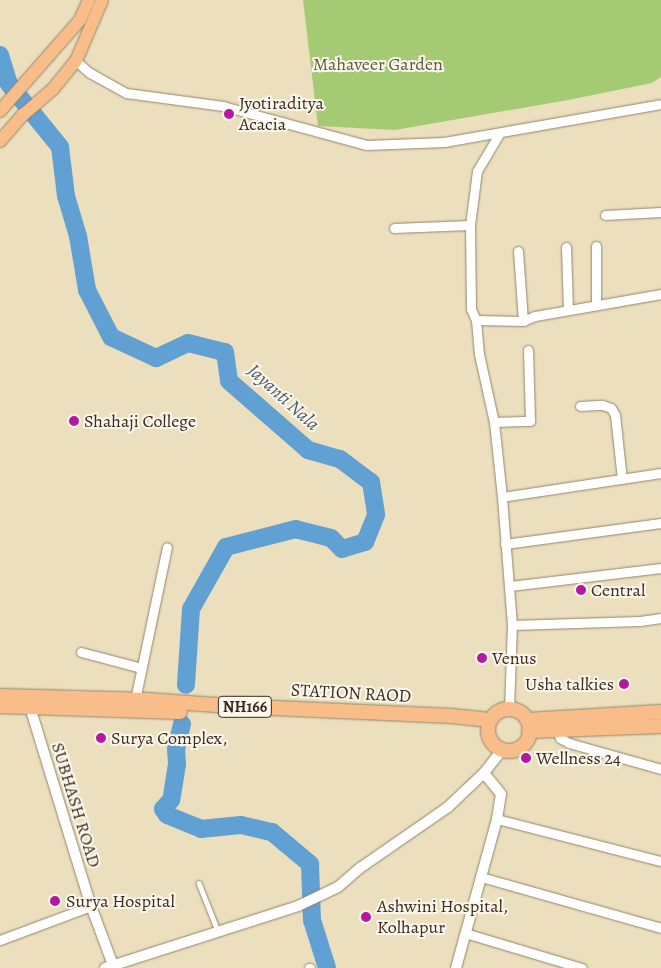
<!DOCTYPE html>
<style>
body{margin:0}
#map{position:relative;width:661px;height:968px;overflow:hidden;background:#ecdfbd;font-family:Alegreya,serif}
div>[style]{position:absolute}
.green>*{inset:0;background:#a5ca74}
.river>*{height:18px;margin:-9px;padding:0 9px;transform-origin:9px;border-radius:9px;background:#61a0d3}
.roads{filter:drop-shadow(0 0 1px #94846e) drop-shadow(0 0 1px #94846e)}
.service>*{height:4.5px;margin:-2.25px;padding:0 2.25px;transform-origin:2.25px;border-radius:2.25px;background:#fff}
.minor>*{height:9px;margin:-4.5px;padding:0 4.5px;transform-origin:4.5px;border-radius:4.5px;background:#fff}
.tertiary>*{height:10px;margin:-5px;padding:0 5px;transform-origin:5px;border-radius:5px;background:#fff}
.primary>*{height:12px;margin:-6px;padding:0 6px;transform-origin:6px;border-radius:6px;background:#f8bd89}
.trunk>*{height:14px;margin:-7px;padding:0 7px;transform-origin:7px;border-radius:7px;background:#f8bd89}
.trunk>.ring{margin:-7px;padding:0;box-sizing:content-box;background:none;border:14px solid #f8bd89;border-radius:50%}
.dots>*{width:14px;height:14px;translate:-50% -50%;box-sizing:border-box;border:2px solid #fbf7ec;border-radius:50%}
span{translate:-50% -50%;white-space:nowrap;text-align:center;line-height:1.15;-webkit-text-stroke:4px #fbf7ec;paint-order:stroke}
.shield-label span{padding:1px 4px;background:#fbf7ec;border:1px solid;border-radius:4px;-webkit-text-stroke-width:0}
.shield-label{font-size:16px;color:#3b2a1e;font-weight:700}
.park-label{font-size:18px;color:#5b5a38}
.poi-label{font-size:18px;color:#3b2a1e}
.left{translate:0 -50%;text-align:left}
.right{translate:-100% -50%;text-align:right}
.street-label{font-size:18px;color:#3b2a1e}
.water-label{font-size:19px;color:#4a5966;font-style:italic}
</style>
<div id="map">
<div class="green">
<i style="clip-path:polygon(303px 0,661px 0,661px 77px,652px 83px,568px 100px,395px 130px,318px 126px)"></i>
</div>
<div class="river">
<i style="left:0;top:55px;width:30px;rotate:73deg"></i>
<i style="left:9px;top:84px;width:81px;rotate:51deg"></i>
<i style="left:60px;top:147px;width:49px;rotate:83deg"></i>
<i style="left:66px;top:196px;width:42px;rotate:73.3deg"></i>
<i style="left:78px;top:236px;width:55px;rotate:80.5deg"></i>
<i style="left:87px;top:290px;width:53px;rotate:62.9deg"></i>
<i style="left:111px;top:337px;width:50px;rotate:25deg"></i>
<i style="left:156px;top:358px;width:35px;rotate:-25deg"></i>
<i style="left:188px;top:343px;width:38px;rotate:14deg"></i>
<i style="left:225px;top:352px;width:29px;rotate:82deg"></i>
<i style="left:229px;top:381px;width:105px;rotate:41.1deg"></i>
<i style="left:308px;top:450px;width:33px;rotate:16deg"></i>
<i style="left:340px;top:459px;width:39px;rotate:37deg"></i>
<i style="left:371px;top:482px;width:33px;rotate:81deg"></i>
<i style="left:376px;top:515px;width:29px;rotate:112deg"></i>
<i style="left:365px;top:542px;width:24px;rotate:163deg"></i>
<i style="left:342px;top:549px;width:16px;rotate:-135deg"></i>
<i style="left:331px;top:538px;width:36px;rotate:-166deg"></i>
<i style="left:296px;top:529px;width:72px;rotate:165.6deg"></i>
<i style="left:226px;top:547px;width:71px;rotate:119.4deg"></i>
<i style="left:191px;top:609px;width:76px;rotate:93.8deg"></i>
<i style="left:182px;top:724px;width:26px;rotate:103deg"></i>
<i style="left:176px;top:749px;width:15px;rotate:86deg"></i>
<i style="left:177px;top:764px;width:36px;rotate:99deg"></i>
<i style="left:171px;top:800px;width:12px;rotate:132deg"></i>
<i style="left:163px;top:809px;width:7px;rotate:56deg"></i>
<i style="left:167px;top:815px;width:37px;rotate:22deg"></i>
<i style="left:201px;top:829px;width:40px;rotate:-5.7deg"></i>
<i style="left:241px;top:825px;width:32px;rotate:13deg"></i>
<i style="left:272px;top:832px;width:50px;rotate:40.1deg"></i>
<i style="left:310px;top:864px;width:56px;rotate:88deg"></i>
<i style="left:312px;top:920px;width:50px;rotate:72.6deg"></i>
</div>
<div class="roads">
<div class="service">
<i style="left:199px;top:883px;width:52px;rotate:68.4deg"></i>
</div>
<div class="minor">
<i style="left:76px;top:61px;width:18px;rotate:41deg"></i>
<i style="left:90px;top:73px;width:41px;rotate:29.1deg"></i>
<i style="left:126px;top:93px;width:98px;rotate:7.6deg"></i>
<i style="left:223px;top:106px;width:149px;rotate:15.2deg"></i>
<i style="left:367px;top:145px;width:77px;rotate:-2.2deg"></i>
<i style="left:444px;top:142px;width:220px;rotate:-9.9deg"></i>
<i style="left:499px;top:134px;width:43px;rotate:120.7deg"></i>
<i style="left:477px;top:171px;width:54px;rotate:97.4deg"></i>
<i style="left:470px;top:225px;width:84px;rotate:89.3deg"></i>
<i style="left:471px;top:309px;width:12px;rotate:66deg"></i>
<i style="left:476px;top:320px;width:47px;rotate:1.2deg"></i>
<i style="left:523px;top:321px;width:13px;rotate:-23deg"></i>
<i style="left:535px;top:316px;width:128px;rotate:-9.9deg"></i>
<i style="left:605px;top:215px;width:56px;rotate:-3.1deg"></i>
<i style="left:394px;top:228px;width:76px;rotate:-2.3deg"></i>
<i style="left:596px;top:246px;width:59px;rotate:90deg"></i>
<i style="left:566px;top:247px;width:63px;rotate:88.2deg"></i>
<i style="left:518px;top:251px;width:70px;rotate:85.9deg"></i>
<i style="left:476px;top:320px;width:34px;rotate:85deg"></i>
<i style="left:479px;top:354px;width:70px;rotate:77.6deg"></i>
<i style="left:580px;top:406px;width:22px;rotate:-3deg"></i>
<i style="left:602px;top:405px;width:9px;rotate:18deg"></i>
<i style="left:611px;top:408px;width:8px;rotate:60deg"></i>
<i style="left:615px;top:415px;width:64px;rotate:83.8deg"></i>
<i style="left:502px;top:497px;width:75px;rotate:-96.1deg"></i>
<i style="left:494px;top:422px;width:36px;rotate:-2deg"></i>
<i style="left:530px;top:421px;width:71px;rotate:-91.6deg"></i>
<i style="left:505px;top:544px;width:157px;rotate:-7.7deg"></i>
<i style="left:510px;top:586px;width:152px;rotate:-6.8deg"></i>
<i style="left:512px;top:625px;width:128px;rotate:-1.8deg"></i>
<i style="left:640px;top:621px;width:21px;rotate:-8deg"></i>
<i style="left:81px;top:652px;width:62px;rotate:14.9deg"></i>
<i style="left:135px;top:700px;width:156px;rotate:-78.2deg"></i>
<i style="left:509px;top:710px;width:85px;rotate:-88deg"></i>
<i style="left:512px;top:625px;width:128px;rotate:-94.5deg"></i>
<i style="left:502px;top:497px;width:161px;rotate:-8.6deg"></i>
<i style="left:557px;top:730px;width:9px;rotate:69deg"></i>
<i style="left:560px;top:738px;width:10px;rotate:29deg"></i>
<i style="left:569px;top:743px;width:96px;rotate:15.8deg"></i>
<i style="left:497px;top:819px;width:169px;rotate:14.4deg"></i>
<i style="left:481px;top:877px;width:187px;rotate:15.8deg"></i>
<i style="left:465px;top:933px;width:122px;rotate:16.7deg"></i>
<i style="left:0;top:940px;width:97px;rotate:-20.5deg"></i>
<i style="left:309px;top:968px;width:1px"></i>
</div>
<div class="tertiary">
<i style="left:30px;top:707px;width:208px;rotate:73deg"></i>
<i style="left:91px;top:906px;width:66px;rotate:69.6deg"></i>
<i style="left:105px;top:968px;width:203px;rotate:-17.8deg"></i>
<i style="left:298px;top:906px;width:44px;rotate:-25.4deg"></i>
<i style="left:338px;top:887px;width:29px;rotate:-41deg"></i>
<i style="left:360px;top:868px;width:107px;rotate:-34.7deg"></i>
<i style="left:448px;top:807px;width:50px;rotate:-43.4deg"></i>
<i style="left:484px;top:773px;width:29px;rotate:-52deg"></i>
<i style="left:456px;top:968px;width:155px;rotate:-74.6deg"></i>
<i style="left:497px;top:819px;width:25px;rotate:-81deg"></i>
<i style="left:501px;top:794px;width:27px;rotate:-129deg"></i>
</div>
<div class="primary">
<i style="left:0;top:111px;width:121px;rotate:-48.7deg"></i>
<i style="left:80px;top:20px;width:22px;rotate:-66deg"></i>
<i style="left:0;top:141px;width:35px;rotate:-49deg"></i>
<i style="left:23px;top:115px;width:40px;rotate:-41deg"></i>
<i style="left:53px;top:89px;width:36px;rotate:-51deg"></i>
<i style="left:76px;top:61px;width:66px;rotate:-66.9deg"></i>
</div>
<div class="trunk">
<i style="left:0;top:696px;width:147px;rotate:1.6deg"></i>
<i style="left:147px;top:700px;width:83px;rotate:4.1deg"></i>
<i style="left:230px;top:706px;width:222px;rotate:2.6deg"></i>
<i style="left:452px;top:716px;width:38px;rotate:6deg"></i>
<i style="left:0;top:706px;width:180px;rotate:1.9deg"></i>
<i class="ring" style="left:488px;top:709px;width:28px;height:28px"></i>
<i style="left:527px;top:720px;width:134px;rotate:-3.4deg"></i>
<i style="left:529px;top:731px;width:132px;rotate:-2.2deg"></i>
</div>
</div>
<div class="dots">
<i style="left:229px;top:114px;background:#b5179e"></i>
<i style="left:74px;top:421px;background:#b5179e"></i>
<i style="left:581px;top:590px;background:#b5179e"></i>
<i style="left:482px;top:658px;background:#b5179e"></i>
<i style="left:624px;top:684px;background:#b5179e"></i>
<i style="left:101px;top:738px;background:#b5179e"></i>
<i style="left:526px;top:758px;background:#b5179e"></i>
<i style="left:55px;top:901px;background:#b5179e"></i>
<i style="left:366px;top:917px;background:#b5179e"></i>
</div>
<div class="shield-label">
<span style="left:245px;top:707px">NH166</span>
</div>
<div class="park-label">
<span style="left:378px;top:64px">Mahaveer Garden</span>
</div>
<div class="poi-label">
<span class="left" style="left:239px;top:114px">Jyotiraditya<br>Acacia</span>
<span class="left" style="left:84px;top:421px">Shahaji College</span>
<span class="left" style="left:591px;top:590px">Central</span>
<span class="left" style="left:492px;top:658px">Venus</span>
<span class="right" style="left:614px;top:684px">Usha talkies</span>
<span class="left" style="left:111px;top:738px">Surya Complex,</span>
<span class="left" style="left:536px;top:758px">Wellness 24</span>
<span class="left" style="left:66px;top:901px">Surya Hospital</span>
<span class="left" style="left:377px;top:917px">Ashwini Hospital,<br>Kolhapur</span>
</div>
<div class="street-label">
<span style="left:351px;top:693px;rotate:3deg">STATION RAOD</span>
<span style="left:76px;top:805px;rotate:73deg">SUBHASH ROAD</span>
</div>
<div class="water-label">
<span style="left:283px;top:398px;rotate:42deg">Jayanti Nala</span>
</div>
</div>
